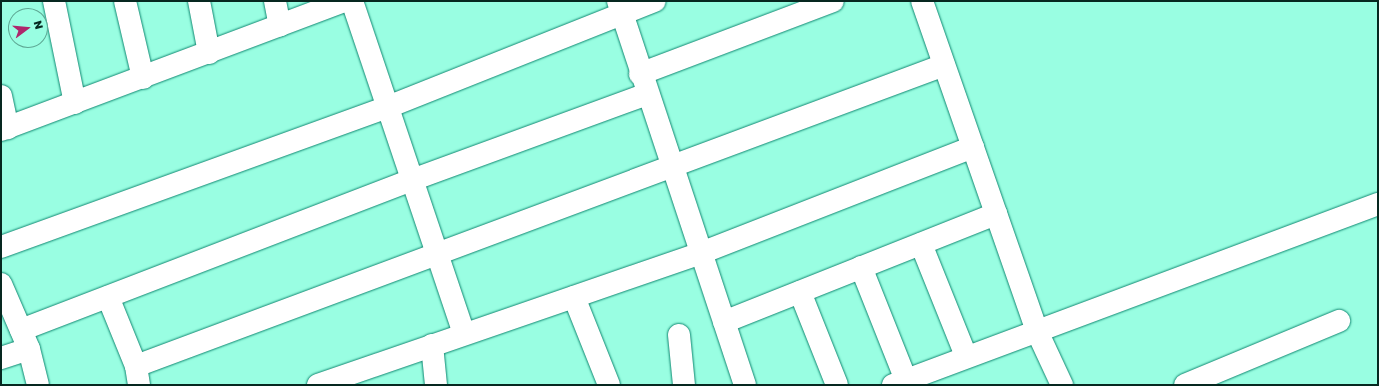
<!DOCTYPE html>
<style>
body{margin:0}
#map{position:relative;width:1379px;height:386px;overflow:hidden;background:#99fee2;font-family:"Golos Text",sans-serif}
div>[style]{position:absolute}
.roads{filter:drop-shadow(0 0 1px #108871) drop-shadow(0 0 1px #108871)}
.minor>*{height:22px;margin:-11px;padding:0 11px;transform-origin:11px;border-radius:11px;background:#fff}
span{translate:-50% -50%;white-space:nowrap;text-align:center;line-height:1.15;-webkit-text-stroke:3.5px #99fee2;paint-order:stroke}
.frame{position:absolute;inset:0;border:2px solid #062820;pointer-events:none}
.north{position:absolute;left:8px;top:8px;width:40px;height:40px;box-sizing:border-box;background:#99fee2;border:1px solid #5ea894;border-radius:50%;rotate:74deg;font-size:11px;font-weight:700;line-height:16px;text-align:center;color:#062820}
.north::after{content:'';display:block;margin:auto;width:14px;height:18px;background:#ae276c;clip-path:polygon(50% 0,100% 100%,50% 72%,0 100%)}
</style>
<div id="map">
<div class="roads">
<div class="minor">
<i style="left:54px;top:1px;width:104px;rotate:78.4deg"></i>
<i style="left:125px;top:1px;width:79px;rotate:76.8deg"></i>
<i style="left:199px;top:1px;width:53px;rotate:79.1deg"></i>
<i style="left:275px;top:1px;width:25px;rotate:79deg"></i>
<i style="left:352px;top:1px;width:351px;rotate:71.4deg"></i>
<i style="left:618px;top:1px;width:404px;rotate:71.7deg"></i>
<i style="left:922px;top:1px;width:347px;rotate:70.8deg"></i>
<i style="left:1036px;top:329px;width:62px;rotate:65.1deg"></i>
<i style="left:640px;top:74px;width:206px;rotate:-20.7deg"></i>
<i style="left:1px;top:96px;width:33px;rotate:78deg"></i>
<i style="left:1px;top:130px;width:366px;rotate:-20.6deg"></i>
<i style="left:921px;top:244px;width:121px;rotate:68.1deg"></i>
<i style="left:1px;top:247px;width:412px;rotate:-19.9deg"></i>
<i style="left:388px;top:107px;width:287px;rotate:-21.7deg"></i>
<i style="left:861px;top:267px;width:122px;rotate:68.3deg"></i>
<i style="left:1px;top:284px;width:71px;rotate:66.7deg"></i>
<i style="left:29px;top:349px;width:37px;rotate:76deg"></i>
<i style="left:800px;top:292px;width:100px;rotate:68.3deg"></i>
<i style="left:108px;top:297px;width:74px;rotate:67.9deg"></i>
<i style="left:136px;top:366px;width:19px;rotate:81deg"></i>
<i style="left:574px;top:297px;width:95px;rotate:68.3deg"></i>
<i style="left:724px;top:322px;width:293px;rotate:-21.7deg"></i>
<i style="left:21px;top:330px;width:419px;rotate:-21deg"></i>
<i style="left:412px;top:180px;width:250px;rotate:-20.1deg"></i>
<i style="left:679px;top:335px;width:50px;rotate:84.3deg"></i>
<i style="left:432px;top:345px;width:40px;rotate:84.3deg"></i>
<i style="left:1px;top:358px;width:29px;rotate:-18deg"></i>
<i style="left:136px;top:366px;width:862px;rotate:-20.43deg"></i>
<i style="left:318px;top:385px;width:405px;rotate:-19deg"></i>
<i style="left:701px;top:253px;width:292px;rotate:-21.3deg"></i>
<i style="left:893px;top:385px;width:518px;rotate:-20.47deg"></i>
<i style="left:1185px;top:385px;width:167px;rotate:-22.6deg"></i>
</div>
</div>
<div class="frame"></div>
<div class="north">N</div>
</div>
